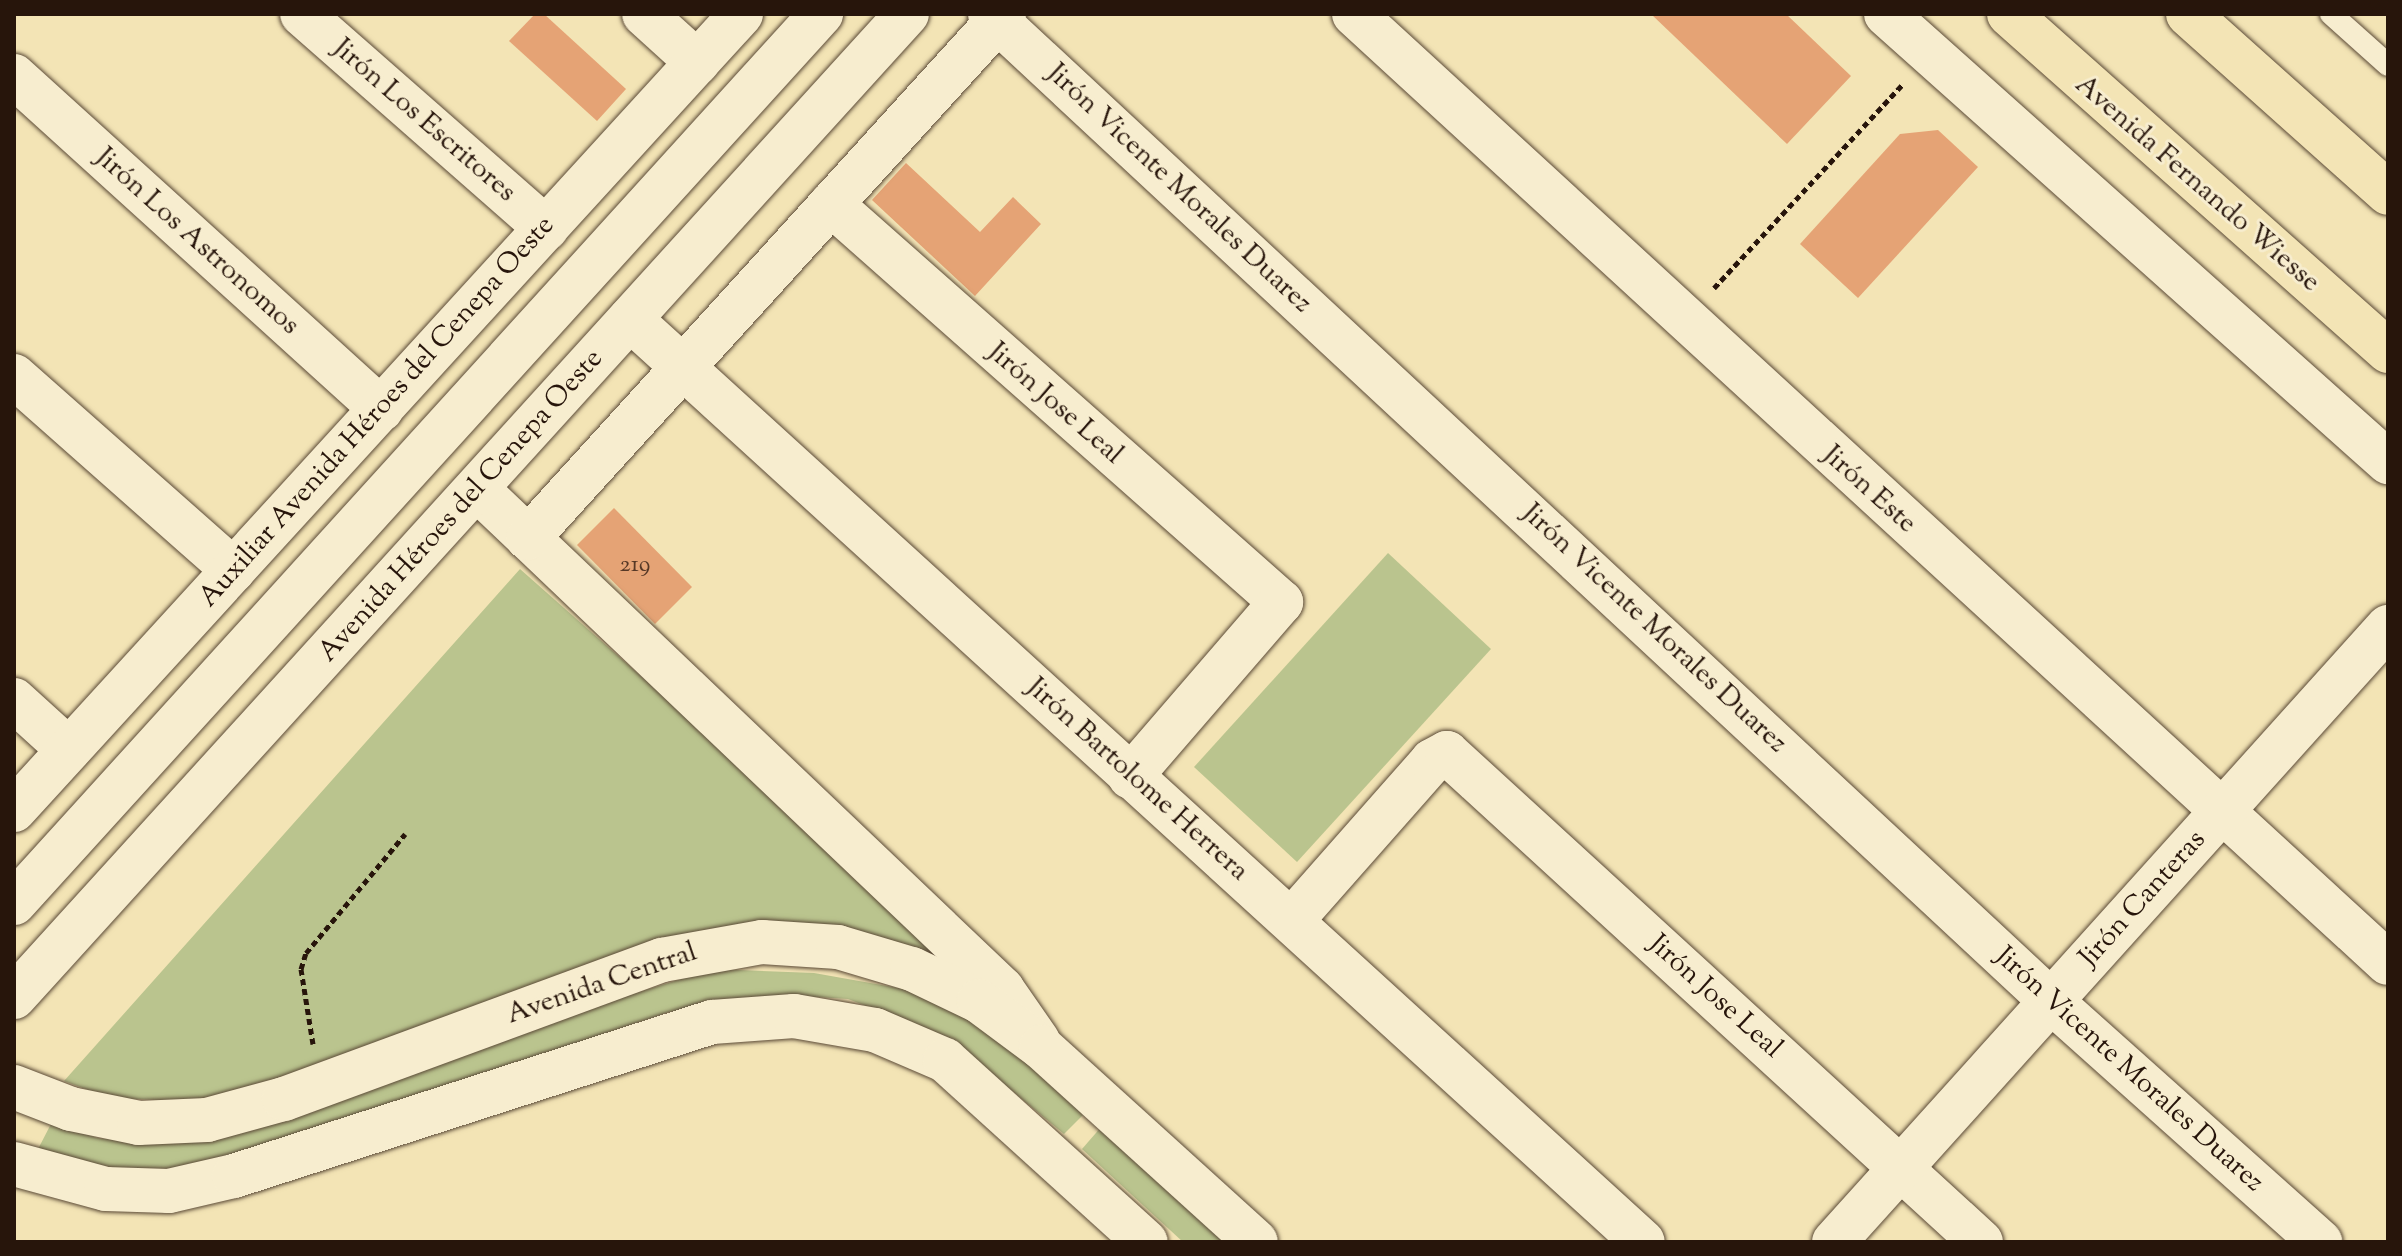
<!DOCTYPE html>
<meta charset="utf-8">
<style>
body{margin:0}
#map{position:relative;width:2402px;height:1256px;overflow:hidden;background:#f3e4b5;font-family:"Sorts Mill Goudy",serif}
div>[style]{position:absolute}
.green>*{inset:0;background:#bac48e}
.building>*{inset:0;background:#e5a375}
.path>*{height:5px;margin-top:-2.5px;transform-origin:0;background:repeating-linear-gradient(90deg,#27150b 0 6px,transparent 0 10px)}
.roads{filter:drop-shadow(0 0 2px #5a4936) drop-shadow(0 0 2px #5a4936)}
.service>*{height:22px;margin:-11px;padding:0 11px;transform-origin:11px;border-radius:11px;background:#f7edcf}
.minor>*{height:44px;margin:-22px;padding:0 22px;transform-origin:22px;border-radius:22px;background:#f7edcf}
.secondary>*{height:44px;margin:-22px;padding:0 22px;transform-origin:22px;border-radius:22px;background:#f7edcf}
.primary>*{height:44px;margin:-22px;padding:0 22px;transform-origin:22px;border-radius:22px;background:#f3e4b5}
span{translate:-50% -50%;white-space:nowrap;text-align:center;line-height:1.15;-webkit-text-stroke:6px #f7edcf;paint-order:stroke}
.number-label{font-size:24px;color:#563826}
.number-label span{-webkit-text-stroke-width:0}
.street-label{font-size:28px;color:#27150b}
.frame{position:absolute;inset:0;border:16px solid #27150b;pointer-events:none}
</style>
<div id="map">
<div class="green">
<i style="clip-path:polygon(1388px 553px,1491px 649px,1297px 862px,1194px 767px)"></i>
<i style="clip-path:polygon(520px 569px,974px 971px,821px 935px,269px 1085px,188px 1101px,110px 1098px,64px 1081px)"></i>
<i style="clip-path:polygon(714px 969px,814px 973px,904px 989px,962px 1013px,1011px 1044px,1086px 1112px,1064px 1134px,947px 1037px,848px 999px,800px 996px,669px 1012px,192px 1173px,131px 1176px,37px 1151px,52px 1122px,97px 1138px,147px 1143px)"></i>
<i style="clip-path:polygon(1102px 1126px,1228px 1242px,1183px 1242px,1082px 1149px)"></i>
</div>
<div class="building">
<i style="clip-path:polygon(535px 14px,544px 14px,626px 89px,597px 121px,509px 41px)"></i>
<i style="clip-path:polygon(1651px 14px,1786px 14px,1851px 76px,1787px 144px)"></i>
<i style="clip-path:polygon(1938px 130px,1978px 167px,1858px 298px,1800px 244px,1900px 134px)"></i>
<i style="clip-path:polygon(906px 163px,980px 232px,1013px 197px,1041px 224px,975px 296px,872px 200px)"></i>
<i style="clip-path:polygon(614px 508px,692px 587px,655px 624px,577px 545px)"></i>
</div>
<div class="path">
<i style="left:1714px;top:288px;width:278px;rotate:-47.2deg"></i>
<i style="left:313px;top:1044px;width:76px;rotate:-99.1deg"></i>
<i style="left:301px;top:969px;width:17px;rotate:-73deg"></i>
<i style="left:306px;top:953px;width:155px;rotate:-50.2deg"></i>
</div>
<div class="roads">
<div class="service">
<i style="left:2331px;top:14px;width:76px;rotate:41.8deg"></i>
</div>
<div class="minor">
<i style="left:302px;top:14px;width:325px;rotate:41.3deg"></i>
<i style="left:644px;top:14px;width:72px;rotate:42.2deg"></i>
<i style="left:990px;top:14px;width:1451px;rotate:42.93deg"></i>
<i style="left:2052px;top:1002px;width:360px;rotate:41.8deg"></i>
<i style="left:1354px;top:14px;width:1403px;rotate:42.55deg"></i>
<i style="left:1886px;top:14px;width:673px;rotate:41.75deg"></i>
<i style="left:14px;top:76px;width:496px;rotate:42.2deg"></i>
<i style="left:831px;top:204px;width:601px;rotate:41.49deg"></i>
<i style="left:1281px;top:602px;width:231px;rotate:130.8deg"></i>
<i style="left:630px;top:319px;width:1370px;rotate:42.34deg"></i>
<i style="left:14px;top:376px;width:293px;rotate:41.5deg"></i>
<i style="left:478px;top:490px;width:724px;rotate:43.6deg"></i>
<i style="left:1002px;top:989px;width:63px;rotate:55.3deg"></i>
<i style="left:528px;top:538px;width:708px;rotate:-47.75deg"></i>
<i style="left:14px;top:700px;width:74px;rotate:42.3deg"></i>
<i style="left:14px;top:810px;width:1078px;rotate:-47.59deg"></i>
<i style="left:1292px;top:920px;width:212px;rotate:-48.6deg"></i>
<i style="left:1432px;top:761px;width:17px;rotate:-28deg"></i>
<i style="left:1447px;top:753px;width:724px;rotate:42.48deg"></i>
<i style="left:1834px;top:1242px;width:828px;rotate:-47.99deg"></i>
</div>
<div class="secondary">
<i style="left:14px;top:903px;width:1201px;rotate:-47.77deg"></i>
<i style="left:14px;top:997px;width:1328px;rotate:-47.75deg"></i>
<i style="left:14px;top:1087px;width:61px;rotate:21.1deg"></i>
<i style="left:71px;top:1109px;width:69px;rotate:11.6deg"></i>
<i style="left:139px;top:1123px;width:68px;rotate:-2.5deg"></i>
<i style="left:207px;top:1120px;width:80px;rotate:-15.3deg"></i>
<i style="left:284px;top:1099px;width:403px;rotate:-20.2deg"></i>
<i style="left:662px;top:960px;width:102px;rotate:-10.2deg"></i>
<i style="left:762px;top:942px;width:76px;rotate:3.8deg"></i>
<i style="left:838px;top:947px;width:77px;rotate:16.6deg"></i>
<i style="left:912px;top:969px;width:74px;rotate:25.5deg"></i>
<i style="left:979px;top:1001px;width:77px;rotate:36.6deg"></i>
<i style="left:1041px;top:1047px;width:290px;rotate:42.2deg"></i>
<i style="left:14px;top:1164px;width:95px;rotate:15.2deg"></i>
<i style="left:106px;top:1189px;width:63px;rotate:1.8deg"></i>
<i style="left:169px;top:1191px;width:67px;rotate:-13deg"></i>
<i style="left:234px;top:1176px;width:502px;rotate:-17.86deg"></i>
<i style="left:712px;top:1022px;width:82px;rotate:-4.2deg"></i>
<i style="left:794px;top:1016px;width:82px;rotate:9.8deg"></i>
<i style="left:875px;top:1030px;width:76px;rotate:23.2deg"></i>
<i style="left:945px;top:1060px;width:271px;rotate:42.2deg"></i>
</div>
<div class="primary">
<i style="left:2009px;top:14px;width:507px;rotate:41.64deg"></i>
<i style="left:2188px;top:14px;width:268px;rotate:41.8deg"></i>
</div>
</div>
<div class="number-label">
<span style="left:635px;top:566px">219</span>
</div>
<div class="street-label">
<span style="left:424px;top:121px;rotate:41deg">Jirón Los Escritores</span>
<span style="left:2197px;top:184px;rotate:41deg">Avenida Fernando Wiesse</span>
<span style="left:1179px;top:189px;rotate:43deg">Jirón Vicente Morales Duarez</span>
<span style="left:197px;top:242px;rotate:42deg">Jirón Los Astronomos</span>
<span style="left:1055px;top:404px;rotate:41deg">Jirón Jose Leal</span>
<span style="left:377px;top:412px;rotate:-48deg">Auxiliar Avenida Héroes del Cenepa Oeste</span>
<span style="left:1869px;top:490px;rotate:42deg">Jirón Este</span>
<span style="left:461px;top:506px;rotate:-48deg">Avenida Héroes del Cenepa Oeste</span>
<span style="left:1654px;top:629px;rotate:43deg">Jirón Vicente Morales Duarez</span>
<span style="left:1137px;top:780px;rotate:42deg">Jirón Bartolome Herrera</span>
<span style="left:2143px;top:899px;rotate:-48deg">Jirón Canteras</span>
<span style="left:602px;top:984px;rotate:-19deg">Avenida Central</span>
<span style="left:1715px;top:997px;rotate:42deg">Jirón Jose Leal</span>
<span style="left:2129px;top:1070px;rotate:42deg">Jirón Vicente Morales Duarez</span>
</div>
<div class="frame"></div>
</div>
